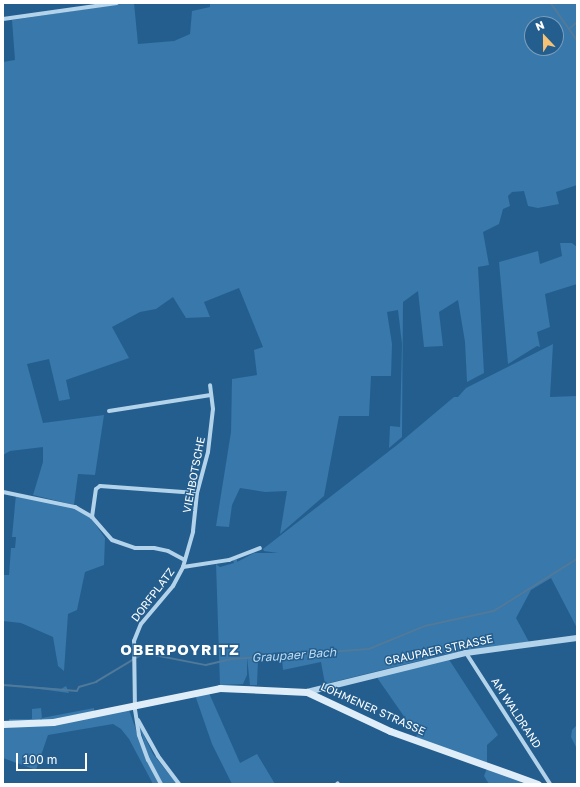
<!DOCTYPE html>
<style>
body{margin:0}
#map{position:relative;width:580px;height:787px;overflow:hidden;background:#245e8e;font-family:"Golos Text",sans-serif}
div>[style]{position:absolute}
.green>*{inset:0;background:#3878ab}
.stream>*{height:1.5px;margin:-0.75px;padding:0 0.75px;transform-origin:0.75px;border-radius:0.75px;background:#50799a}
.minor>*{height:4px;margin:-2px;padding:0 2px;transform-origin:2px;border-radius:2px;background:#b3d3eb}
.tertiary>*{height:6px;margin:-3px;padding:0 3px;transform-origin:3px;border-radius:3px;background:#b3d3eb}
.secondary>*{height:7px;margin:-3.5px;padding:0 3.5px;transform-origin:3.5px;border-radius:3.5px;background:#dfedf9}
span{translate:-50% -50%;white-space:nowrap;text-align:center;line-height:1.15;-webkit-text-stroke:3px #245e8e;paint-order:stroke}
.street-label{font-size:11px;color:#fff}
.water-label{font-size:12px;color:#bfdcf2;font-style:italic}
.district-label{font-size:15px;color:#fff;font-weight:700;letter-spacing:1px}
.frame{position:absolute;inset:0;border:4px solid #fff;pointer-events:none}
.north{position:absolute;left:524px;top:16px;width:40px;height:40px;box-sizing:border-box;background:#245e8e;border:1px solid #7c9ebb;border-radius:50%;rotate:338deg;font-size:11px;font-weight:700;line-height:16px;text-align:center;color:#fff}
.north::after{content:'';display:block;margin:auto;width:14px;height:18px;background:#f6c376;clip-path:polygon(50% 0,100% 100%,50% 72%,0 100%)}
.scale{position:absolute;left:16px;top:753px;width:71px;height:18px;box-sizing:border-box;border:2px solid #fff;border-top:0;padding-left:5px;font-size:12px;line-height:14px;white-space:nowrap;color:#fff;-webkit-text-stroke:3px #245e8e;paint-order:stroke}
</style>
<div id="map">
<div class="green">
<i style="clip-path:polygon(evenodd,127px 3px,134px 3px,138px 44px,174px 41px,190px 34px,192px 11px,210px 7px,210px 3px,577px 3px,577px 185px,556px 192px,559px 204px,538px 208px,528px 206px,524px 191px,512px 192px,508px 196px,510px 206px,503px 209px,499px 224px,483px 232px,489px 265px,478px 267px,484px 373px,467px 382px,465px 342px,458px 300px,439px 312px,443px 346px,424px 347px,418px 291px,403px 302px,402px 437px,389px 448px,390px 426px,400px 427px,402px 344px,398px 310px,387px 312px,392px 344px,391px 376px,371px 376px,369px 416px,339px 416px,324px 496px,280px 534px,287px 491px,265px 492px,240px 488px,232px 505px,229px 527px,216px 526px,231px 432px,232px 379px,257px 375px,254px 350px,263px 347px,239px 288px,204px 302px,210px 317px,186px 318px,173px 297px,156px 309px,140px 312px,112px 327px,129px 358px,66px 380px,70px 399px,59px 401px,49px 359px,27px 364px,43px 423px,104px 415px,95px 475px,78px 474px,74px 505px,33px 495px,43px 462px,43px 447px,10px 451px,3px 455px,3px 62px,15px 60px,12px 20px,127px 3px,532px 24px,556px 24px,556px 48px,532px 48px,532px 24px)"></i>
<i style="clip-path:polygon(560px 243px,572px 243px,577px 247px,577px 284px,545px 294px,550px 327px,537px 332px,540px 347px,537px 346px,508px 364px,499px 262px,538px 251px,540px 264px,562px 256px)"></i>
<i style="clip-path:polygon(553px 344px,550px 397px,577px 396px,577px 628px,551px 578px,531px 590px,516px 618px,529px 642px,447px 654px,325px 684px,321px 662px,283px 670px,282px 659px,258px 660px,257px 685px,250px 685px,247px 657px,247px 675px,243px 684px,220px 685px,216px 564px,220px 567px,234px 563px,233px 560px,237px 559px,237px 562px,254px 553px,278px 553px,264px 551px,263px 549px,397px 445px,454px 397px,458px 397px,466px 388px)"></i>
<i style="clip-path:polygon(16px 494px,74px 508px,91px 518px,105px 538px,104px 565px,85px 572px,77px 610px,68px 614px,64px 671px,58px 666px,53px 637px,21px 623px,3px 621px,3px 575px,9px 575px,11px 548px,15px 548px,16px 537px,12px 537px)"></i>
<i style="clip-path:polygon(448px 658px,498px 735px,487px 745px,487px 763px,415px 739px,417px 735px,378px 679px,378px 677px)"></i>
<i style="clip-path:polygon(3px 684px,61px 689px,66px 686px,69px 693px)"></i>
<i style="clip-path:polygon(209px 693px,240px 763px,257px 754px,275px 784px,232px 784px,212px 744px,195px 695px)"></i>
<i style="clip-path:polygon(41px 708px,42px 718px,94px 708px,94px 711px,42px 721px,42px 718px,38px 721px,9px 722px,9px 719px,32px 719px,32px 709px)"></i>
<i style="clip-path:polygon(129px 710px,147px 761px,159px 784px,153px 784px,129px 739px,121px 729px,113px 724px,48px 735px,36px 770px,3px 758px,3px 726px)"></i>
<i style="clip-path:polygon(139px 725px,153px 754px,177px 784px,163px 784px,149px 759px)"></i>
<i style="clip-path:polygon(577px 725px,577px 749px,571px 737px,572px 730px)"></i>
<i style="clip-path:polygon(487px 768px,533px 784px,489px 784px,484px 776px)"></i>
</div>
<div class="stream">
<i style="left:551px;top:3px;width:45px;rotate:54.9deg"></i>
<i style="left:569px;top:29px;width:11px;rotate:-41deg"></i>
<i style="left:3px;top:620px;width:1px"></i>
<i style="left:3px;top:685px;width:74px;rotate:4.6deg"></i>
<i style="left:77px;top:691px;width:4px;rotate:-63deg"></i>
<i style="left:79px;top:687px;width:18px;rotate:-16deg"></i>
<i style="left:96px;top:682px;width:56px;rotate:-31.1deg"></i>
<i style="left:144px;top:653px;width:63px;rotate:11deg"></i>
<i style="left:206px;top:665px;width:28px;rotate:-13deg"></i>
<i style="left:233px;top:659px;width:136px;rotate:-4.2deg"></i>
<i style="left:369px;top:649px;width:61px;rotate:-22.3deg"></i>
<i style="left:425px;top:626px;width:71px;rotate:-12.3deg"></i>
<i style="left:494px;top:611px;width:98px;rotate:-32.1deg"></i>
</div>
<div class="minor">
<i style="left:3px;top:19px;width:115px;rotate:-8deg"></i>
<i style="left:109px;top:411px;width:103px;rotate:-8.9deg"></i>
<i style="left:3px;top:492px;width:74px;rotate:11.8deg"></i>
<i style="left:75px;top:507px;width:20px;rotate:30deg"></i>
<i style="left:92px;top:517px;width:30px;rotate:49deg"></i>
<i style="left:112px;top:540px;width:24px;rotate:19deg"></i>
<i style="left:135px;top:548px;width:19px"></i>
<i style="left:154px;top:548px;width:14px;rotate:12deg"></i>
<i style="left:168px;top:551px;width:19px;rotate:28deg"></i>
<i style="left:92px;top:517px;width:28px;rotate:-82deg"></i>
<i style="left:96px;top:489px;width:5px;rotate:-37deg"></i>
<i style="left:100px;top:486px;width:97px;rotate:4.1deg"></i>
<i style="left:183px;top:567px;width:47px;rotate:-8.7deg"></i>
<i style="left:229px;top:560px;width:33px;rotate:-21deg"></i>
<i style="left:466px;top:653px;width:156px;rotate:57.3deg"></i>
<i style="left:138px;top:720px;width:41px;rotate:60.9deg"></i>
<i style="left:158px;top:756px;width:35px;rotate:53deg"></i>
<i style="left:161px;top:784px;width:27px;rotate:-118deg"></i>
<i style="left:148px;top:760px;width:27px;rotate:-110deg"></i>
<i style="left:139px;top:735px;width:25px;rotate:-99deg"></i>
<i style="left:135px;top:710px;width:69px;rotate:-90.8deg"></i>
<i style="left:134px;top:641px;width:18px;rotate:-68deg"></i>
<i style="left:141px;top:624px;width:50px;rotate:-49.9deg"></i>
<i style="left:173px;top:586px;width:21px;rotate:-62deg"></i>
<i style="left:183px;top:567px;width:37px;rotate:-74deg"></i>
<i style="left:193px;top:531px;width:38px;rotate:-84deg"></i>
<i style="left:197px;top:493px;width:42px;rotate:-75deg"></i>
<i style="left:208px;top:452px;width:43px;rotate:-83.4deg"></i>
<i style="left:213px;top:409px;width:24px;rotate:-97deg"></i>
<i style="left:337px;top:784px;width:1px;rotate:-45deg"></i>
</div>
<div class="tertiary">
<i style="left:307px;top:692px;width:164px;rotate:-13.8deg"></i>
<i style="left:466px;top:653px;width:112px;rotate:-7.7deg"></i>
</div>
<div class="secondary">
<i style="left:3px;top:724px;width:50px;rotate:-2.3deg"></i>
<i style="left:53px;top:722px;width:170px;rotate:-11.5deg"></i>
<i style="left:220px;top:688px;width:87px;rotate:2.6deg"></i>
<i style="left:307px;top:692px;width:92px;rotate:25.2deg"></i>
<i style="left:390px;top:731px;width:157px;rotate:19.7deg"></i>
</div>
<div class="street-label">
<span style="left:194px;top:475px;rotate:-79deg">VIEHBOTSCHE</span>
<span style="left:153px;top:595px;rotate:-53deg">DORFPLATZ</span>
<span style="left:439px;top:650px;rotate:-12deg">GRAUPAER STRASSE</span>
<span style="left:373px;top:709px;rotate:24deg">LOHMENER STRASSE</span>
<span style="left:516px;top:713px;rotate:57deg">AM WALDRAND</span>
</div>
<div class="water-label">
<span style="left:294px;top:655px;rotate:-4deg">Graupaer Bach</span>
</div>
<div class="district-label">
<span style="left:180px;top:650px">OBERPOYRITZ</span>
</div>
<div class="frame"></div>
<div class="north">N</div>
<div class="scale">100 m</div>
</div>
